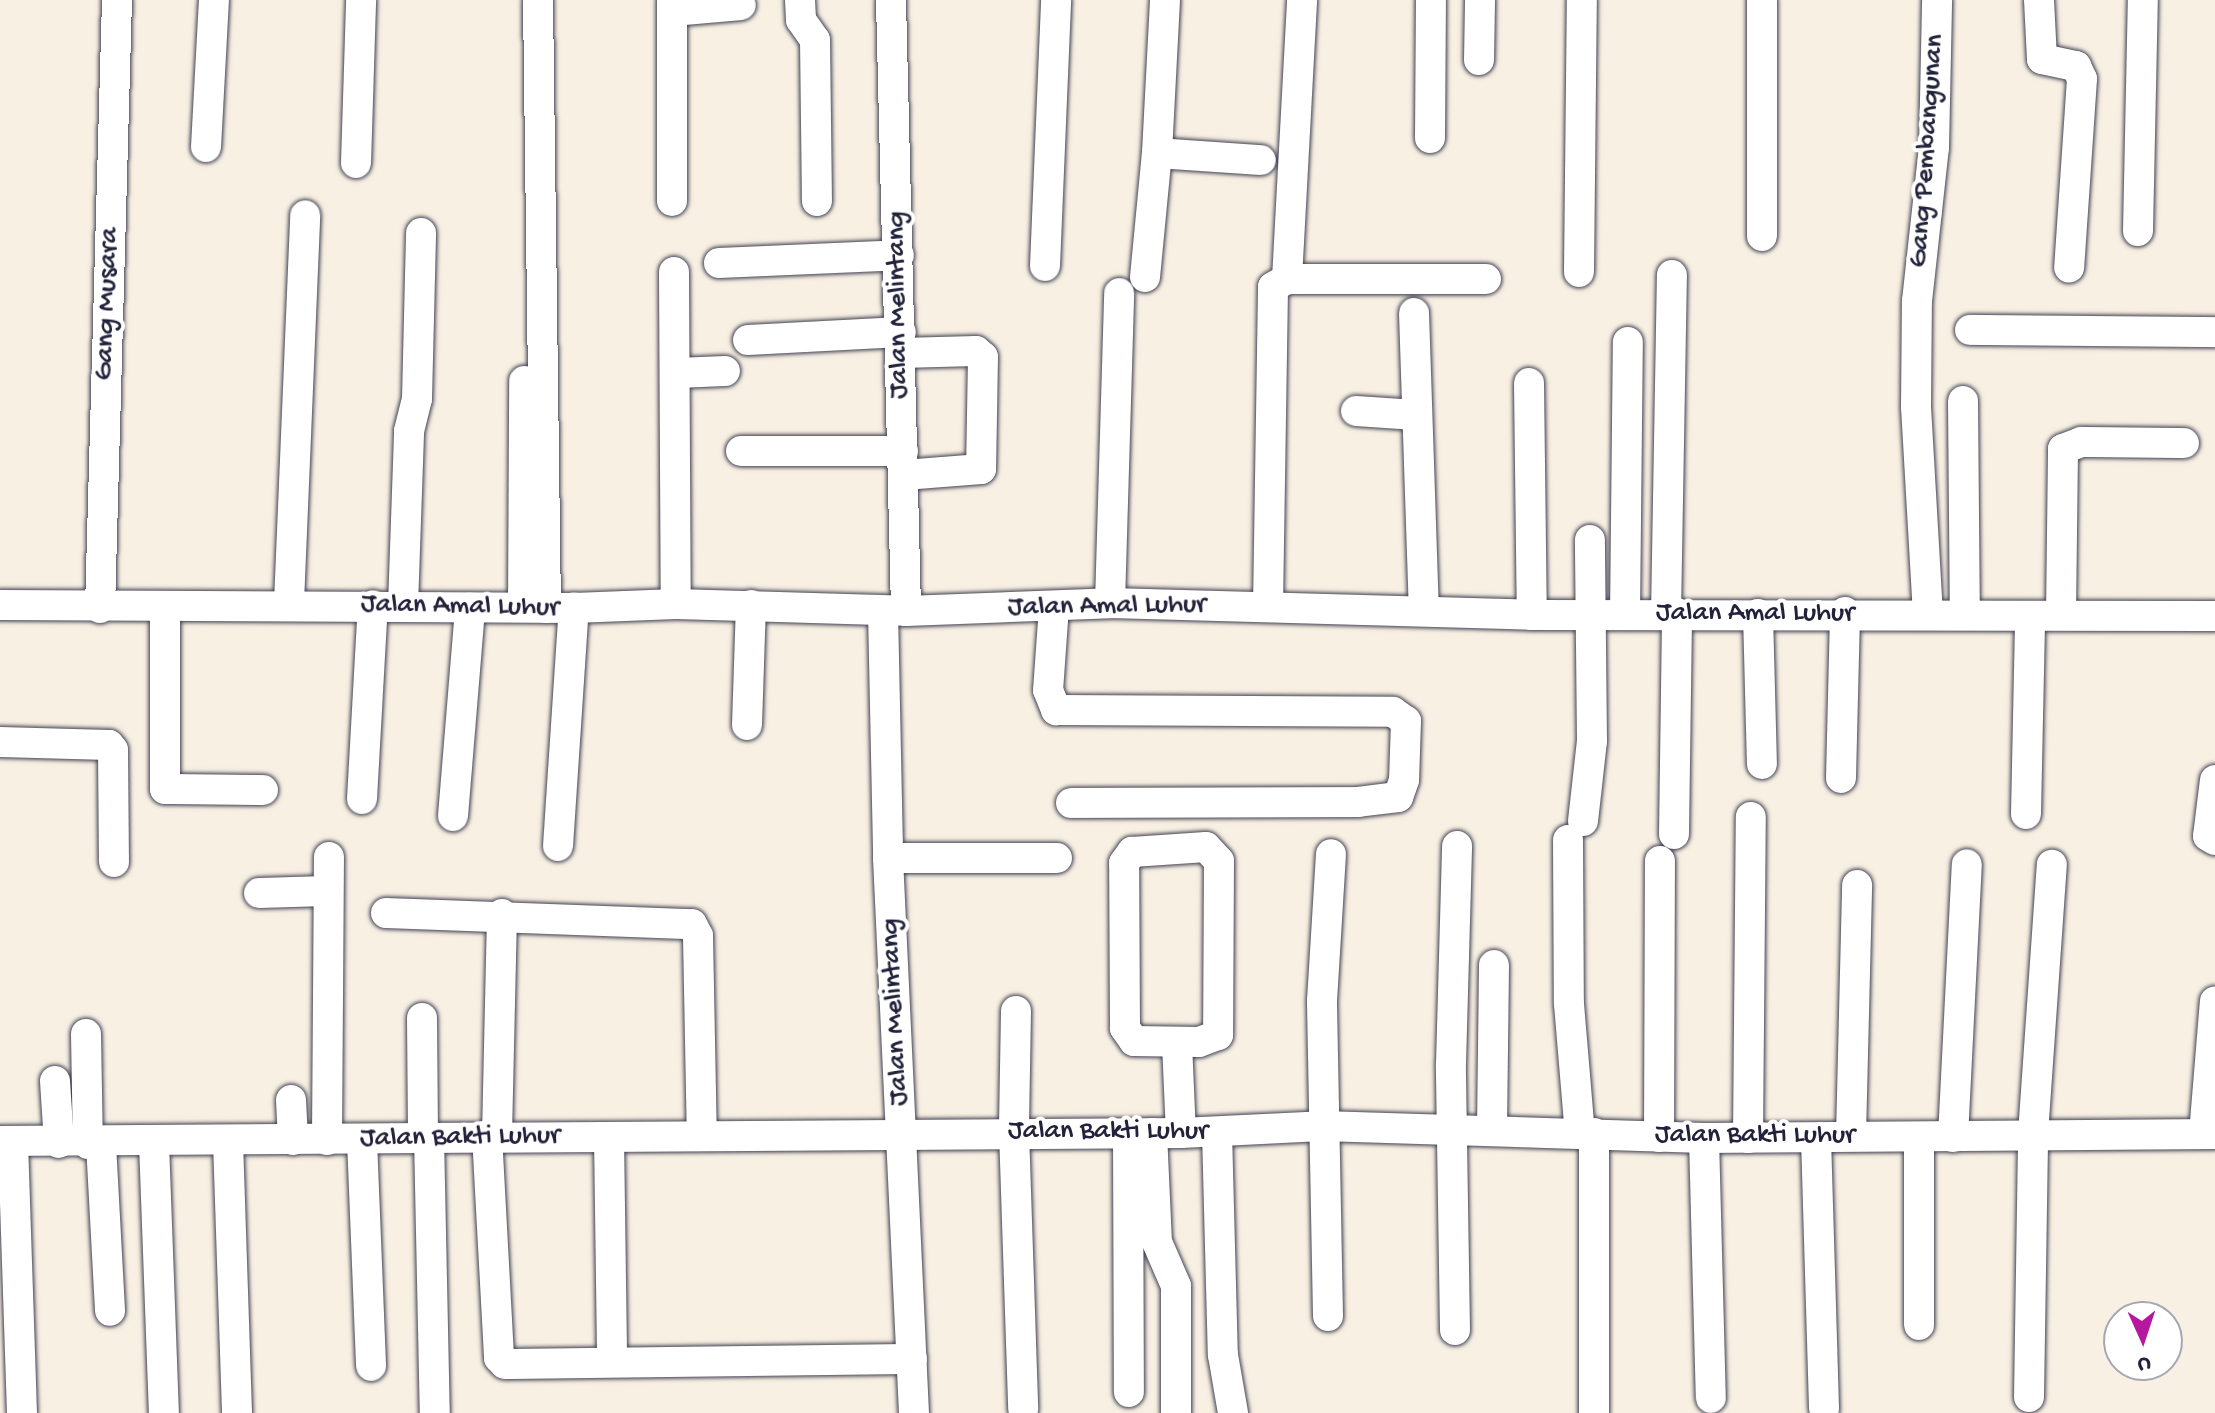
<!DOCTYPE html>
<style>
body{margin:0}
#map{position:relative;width:2215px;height:1413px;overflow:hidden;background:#f8f1e3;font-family:"Gochi Hand",sans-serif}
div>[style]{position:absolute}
.roads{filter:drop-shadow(0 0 2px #424154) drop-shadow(0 0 2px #424154)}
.minor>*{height:30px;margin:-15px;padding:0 15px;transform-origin:15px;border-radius:15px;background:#fff}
span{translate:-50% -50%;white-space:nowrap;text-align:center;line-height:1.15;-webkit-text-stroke:8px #fff;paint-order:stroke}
.street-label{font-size:28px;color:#22223b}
.north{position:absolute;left:2103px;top:1301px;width:80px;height:80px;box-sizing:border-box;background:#fff;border:2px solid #a7a7b1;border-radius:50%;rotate:177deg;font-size:22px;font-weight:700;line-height:32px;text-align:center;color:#22223b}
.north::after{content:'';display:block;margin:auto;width:28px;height:36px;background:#b5179e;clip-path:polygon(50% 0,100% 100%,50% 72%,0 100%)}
</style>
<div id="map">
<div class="roads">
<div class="minor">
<i style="left:538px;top:0;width:608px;rotate:89.25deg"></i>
<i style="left:800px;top:0;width:20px;rotate:87deg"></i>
<i style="left:801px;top:20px;width:24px;rotate:55deg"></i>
<i style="left:815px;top:40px;width:161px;rotate:89.3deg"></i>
<i style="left:891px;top:0;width:611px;rotate:88.59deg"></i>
<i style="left:2039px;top:0;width:59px;rotate:87.1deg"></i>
<i style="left:2042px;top:59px;width:35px;rotate:12deg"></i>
<i style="left:2076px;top:66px;width:14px;rotate:65deg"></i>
<i style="left:2082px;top:79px;width:189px;rotate:93.9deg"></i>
<i style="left:673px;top:11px;width:68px;rotate:-5deg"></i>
<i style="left:1479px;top:60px;width:60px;rotate:-89deg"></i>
<i style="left:1430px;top:138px;width:138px;rotate:-89.6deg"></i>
<i style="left:206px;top:147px;width:147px;rotate:-86.9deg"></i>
<i style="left:1157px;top:153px;width:153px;rotate:-87deg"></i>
<i style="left:356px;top:163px;width:163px;rotate:-88.2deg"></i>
<i style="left:672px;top:201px;width:201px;rotate:-90deg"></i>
<i style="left:2138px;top:231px;width:231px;rotate:-88.8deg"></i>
<i style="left:1762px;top:236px;width:236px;rotate:-90deg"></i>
<i style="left:719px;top:263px;width:180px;rotate:-2.5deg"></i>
<i style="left:1045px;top:266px;width:266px;rotate:-87.6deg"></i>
<i style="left:674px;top:272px;width:332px;rotate:89.7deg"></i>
<i style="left:1579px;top:272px;width:272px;rotate:-89.4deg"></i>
<i style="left:1145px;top:277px;width:125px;rotate:-84.5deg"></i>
<i style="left:1157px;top:153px;width:104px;rotate:3.9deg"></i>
<i style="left:1287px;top:279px;width:279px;rotate:-86.9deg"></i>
<i style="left:1414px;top:313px;width:298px;rotate:88.1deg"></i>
<i style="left:1970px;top:330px;width:245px;rotate:0.5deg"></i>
<i style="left:748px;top:340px;width:153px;rotate:-3deg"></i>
<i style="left:901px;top:353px;width:75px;rotate:-1.5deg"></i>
<i style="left:976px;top:351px;width:9px;rotate:41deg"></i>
<i style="left:983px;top:357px;width:112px;rotate:91deg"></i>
<i style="left:981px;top:469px;width:77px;rotate:175.5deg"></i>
<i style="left:677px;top:373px;width:48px;rotate:-2.4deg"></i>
<i style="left:1529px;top:383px;width:232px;rotate:89.3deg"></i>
<i style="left:1963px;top:401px;width:213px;rotate:89.5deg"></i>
<i style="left:1356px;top:411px;width:60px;rotate:3.8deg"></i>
<i style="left:741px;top:451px;width:162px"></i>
<i style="left:289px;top:603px;width:388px;rotate:-87.6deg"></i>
<i style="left:1110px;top:603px;width:310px;rotate:-88.3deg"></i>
<i style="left:0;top:605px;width:574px;rotate:0.3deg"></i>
<i style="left:574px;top:608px;width:102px;rotate:-2.2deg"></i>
<i style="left:676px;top:604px;width:230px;rotate:1.7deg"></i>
<i style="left:906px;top:611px;width:204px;rotate:-2.2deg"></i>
<i style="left:1110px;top:603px;width:422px;rotate:1.6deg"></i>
<i style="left:1532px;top:615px;width:683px;rotate:0.08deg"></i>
<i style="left:403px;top:606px;width:175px;rotate:-88deg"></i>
<i style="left:409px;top:431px;width:33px;rotate:-76deg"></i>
<i style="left:417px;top:399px;width:166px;rotate:-88.6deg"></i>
<i style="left:165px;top:607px;width:182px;rotate:90deg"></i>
<i style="left:165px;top:789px;width:98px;rotate:0.6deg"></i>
<i style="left:523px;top:607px;width:226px;rotate:-89.7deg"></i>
<i style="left:1054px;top:607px;width:83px;rotate:94.1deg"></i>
<i style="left:1048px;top:690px;width:22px;rotate:68deg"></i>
<i style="left:1056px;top:710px;width:337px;rotate:0.3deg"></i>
<i style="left:1393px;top:712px;width:16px;rotate:35deg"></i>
<i style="left:1406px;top:721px;width:59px;rotate:91.9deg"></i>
<i style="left:1404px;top:780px;width:18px;rotate:109deg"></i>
<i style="left:1398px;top:797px;width:40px;rotate:172.9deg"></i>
<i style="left:1358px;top:802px;width:287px;rotate:179.8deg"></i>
<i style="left:1268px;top:607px;width:320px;rotate:-89.1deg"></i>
<i style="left:1273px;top:287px;width:16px;rotate:-30deg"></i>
<i style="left:1287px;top:279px;width:199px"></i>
<i style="left:100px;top:608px;width:608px;rotate:-88.4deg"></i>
<i style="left:883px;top:611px;width:247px;rotate:88.8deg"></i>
<i style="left:888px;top:858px;width:556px;rotate:87.32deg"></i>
<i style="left:1666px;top:614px;width:339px;rotate:-89deg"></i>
<i style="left:1758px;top:614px;width:150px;rotate:88.5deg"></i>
<i style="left:1625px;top:615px;width:273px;rotate:-89.4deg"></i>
<i style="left:1928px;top:615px;width:208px;rotate:-93.3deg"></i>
<i style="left:1916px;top:407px;width:106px;rotate:-89.5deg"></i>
<i style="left:1917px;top:301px;width:154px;rotate:-83.7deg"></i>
<i style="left:1934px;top:148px;width:148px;rotate:-88.8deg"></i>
<i style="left:2061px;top:615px;width:166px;rotate:-89.3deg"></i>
<i style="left:2063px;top:449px;width:19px;rotate:-21deg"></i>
<i style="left:2081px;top:442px;width:103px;rotate:0.6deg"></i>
<i style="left:747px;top:725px;width:120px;rotate:-88.1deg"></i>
<i style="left:0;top:742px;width:109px;rotate:1.6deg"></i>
<i style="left:109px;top:745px;width:6px;rotate:51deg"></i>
<i style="left:113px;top:750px;width:112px;rotate:89.5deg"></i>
<i style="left:1841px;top:778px;width:166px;rotate:-88.6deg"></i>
<i style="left:2215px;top:780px;width:56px;rotate:97.1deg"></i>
<i style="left:2208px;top:836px;width:8px;rotate:30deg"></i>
<i style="left:362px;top:799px;width:194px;rotate:-86.8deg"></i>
<i style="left:2026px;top:814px;width:198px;rotate:-88.8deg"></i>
<i style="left:453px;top:816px;width:209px;rotate:-85.3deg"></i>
<i style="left:1583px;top:821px;width:81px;rotate:-83.6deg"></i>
<i style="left:1592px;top:741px;width:201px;rotate:-90.6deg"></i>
<i style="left:1674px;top:834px;width:221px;rotate:-89.2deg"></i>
<i style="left:1568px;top:840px;width:164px;rotate:89.7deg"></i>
<i style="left:1569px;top:1004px;width:130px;rotate:85.2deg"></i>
<i style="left:558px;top:846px;width:239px;rotate:-86.2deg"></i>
<i style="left:1206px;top:847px;width:19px;rotate:47deg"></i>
<i style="left:1219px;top:861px;width:174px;rotate:90.3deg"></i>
<i style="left:1218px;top:1035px;width:20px;rotate:160deg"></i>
<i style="left:1199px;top:1042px;width:65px;rotate:-179.1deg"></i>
<i style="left:1134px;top:1041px;width:16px;rotate:-125deg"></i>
<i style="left:1125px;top:1028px;width:165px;rotate:-90.3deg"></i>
<i style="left:1124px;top:863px;width:14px;rotate:-54deg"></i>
<i style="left:1132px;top:852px;width:74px;rotate:-3.9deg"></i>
<i style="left:888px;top:858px;width:169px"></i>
<i style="left:259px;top:893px;width:68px;rotate:-1.7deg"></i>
<i style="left:386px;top:913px;width:306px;rotate:2.1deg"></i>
<i style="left:692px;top:924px;width:13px;rotate:63deg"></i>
<i style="left:698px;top:936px;width:200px;rotate:88.9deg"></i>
<i style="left:1016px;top:1011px;width:120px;rotate:91deg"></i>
<i style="left:1014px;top:1131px;width:278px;rotate:88.1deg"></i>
<i style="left:422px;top:1018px;width:119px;rotate:89.5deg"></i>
<i style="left:86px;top:1034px;width:110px;rotate:89deg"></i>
<i style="left:1177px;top:1043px;width:90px;rotate:87.5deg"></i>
<i style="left:55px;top:1081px;width:62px;rotate:86.3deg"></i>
<i style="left:291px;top:1100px;width:40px;rotate:87.1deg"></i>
<i style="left:1492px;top:1130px;width:165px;rotate:-89.3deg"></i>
<i style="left:1217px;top:1132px;width:223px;rotate:88.5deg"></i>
<i style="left:1223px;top:1355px;width:59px;rotate:80.2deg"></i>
<i style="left:1152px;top:1133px;width:109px;rotate:87.4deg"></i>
<i style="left:1157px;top:1242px;width:48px;rotate:66.6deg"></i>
<i style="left:1176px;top:1286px;width:127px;rotate:90deg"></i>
<i style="left:1594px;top:1133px;width:280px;rotate:90deg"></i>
<i style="left:1128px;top:1134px;width:258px;rotate:89.8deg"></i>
<i style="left:2204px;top:1134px;width:133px;rotate:-85.3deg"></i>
<i style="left:487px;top:1135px;width:223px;rotate:86.9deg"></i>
<i style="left:499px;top:1358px;width:8px;rotate:45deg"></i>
<i style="left:505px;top:1364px;width:407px;rotate:-0.7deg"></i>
<i style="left:497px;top:1135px;width:221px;rotate:-88.7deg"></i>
<i style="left:1851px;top:1136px;width:251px;rotate:-88.6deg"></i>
<i style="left:429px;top:1137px;width:276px;rotate:88.8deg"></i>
<i style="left:609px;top:1137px;width:222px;rotate:89.2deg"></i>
<i style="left:1659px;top:1137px;width:276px;rotate:-89.8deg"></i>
<i style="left:1919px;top:1137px;width:188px;rotate:90deg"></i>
<i style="left:1953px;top:1137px;width:273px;rotate:-87.1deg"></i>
<i style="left:1704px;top:1138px;width:260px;rotate:88.5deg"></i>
<i style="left:1748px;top:1138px;width:321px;rotate:-89.5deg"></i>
<i style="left:1816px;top:1138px;width:271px;rotate:88.3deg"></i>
<i style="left:327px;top:1140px;width:283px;rotate:-89.6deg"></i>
<i style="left:362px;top:1140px;width:226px;rotate:87.7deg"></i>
<i style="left:0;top:1141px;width:1181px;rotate:-0.39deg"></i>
<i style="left:1181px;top:1133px;width:141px;rotate:-2.8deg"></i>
<i style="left:1322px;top:1126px;width:382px;rotate:1.8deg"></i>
<i style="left:1704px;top:1138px;width:511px;rotate:-0.45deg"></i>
<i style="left:228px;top:1141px;width:272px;rotate:88.1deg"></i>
<i style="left:13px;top:1142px;width:271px;rotate:88.1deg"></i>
<i style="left:154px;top:1143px;width:270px;rotate:87.9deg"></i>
<i style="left:101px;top:1144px;width:167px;rotate:86.9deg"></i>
<i style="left:1328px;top:1316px;width:315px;rotate:-91.1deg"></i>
<i style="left:1322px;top:1001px;width:147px;rotate:-86.5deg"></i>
<i style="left:1455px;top:1330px;width:266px;rotate:-90.9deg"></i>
<i style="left:1451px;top:1064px;width:218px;rotate:-88.4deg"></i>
<i style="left:2029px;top:1397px;width:263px;rotate:-89.1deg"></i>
<i style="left:2033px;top:1134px;width:270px;rotate:-86deg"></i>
</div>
</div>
<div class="street-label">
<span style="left:1928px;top:151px;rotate:-86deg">Gang Pembangunan</span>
<span style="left:108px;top:304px;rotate:-88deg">Gang Musara</span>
<span style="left:899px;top:305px;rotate:-91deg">Jalan Melintang</span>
<span style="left:460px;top:607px;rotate:1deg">Jalan Amal Luhur</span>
<span style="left:1107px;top:607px;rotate:-1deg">Jalan Amal Luhur</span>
<span style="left:1755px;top:614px">Jalan Amal Luhur</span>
<span style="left:896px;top:1012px;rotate:-93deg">Jalan Melintang</span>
<span style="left:1108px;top:1132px">Jalan Bakti Luhur</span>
<span style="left:1755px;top:1136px">Jalan Bakti Luhur</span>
<span style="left:460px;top:1138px;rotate:-1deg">Jalan Bakti Luhur</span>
</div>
<div class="north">U</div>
</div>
